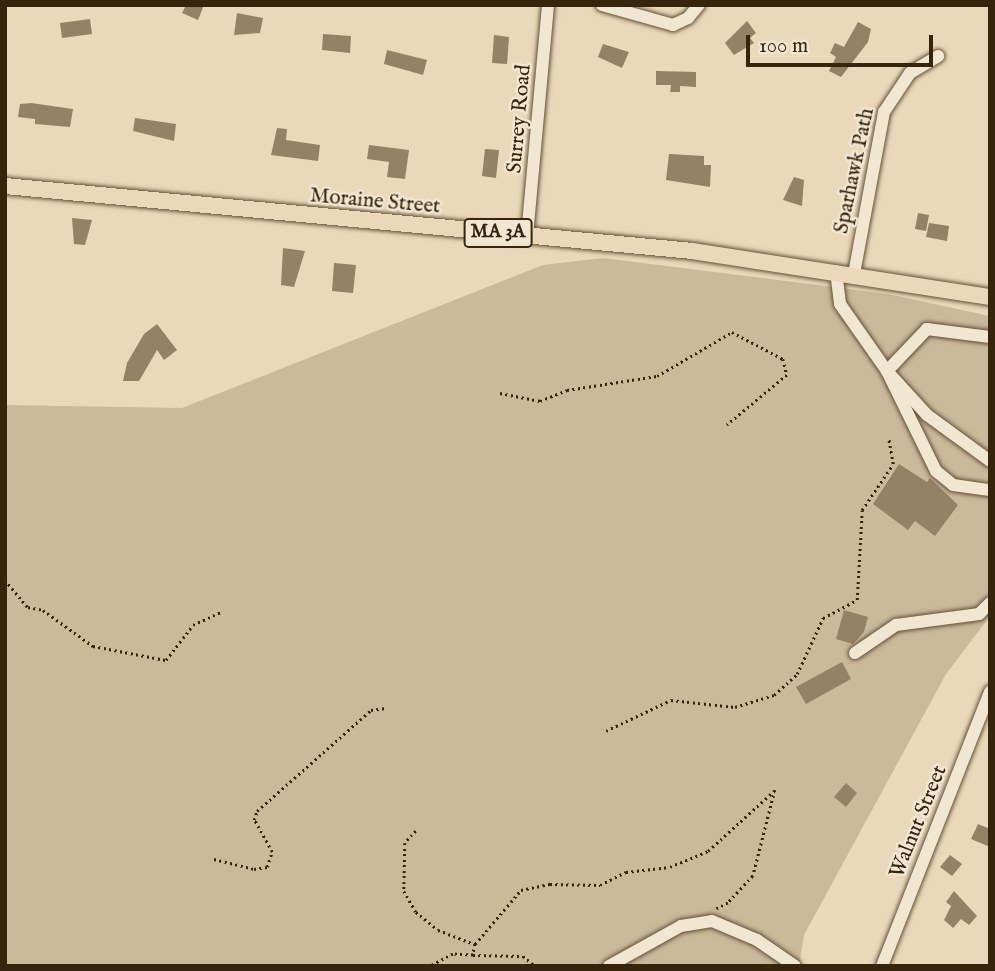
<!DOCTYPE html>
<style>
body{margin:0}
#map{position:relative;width:995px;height:971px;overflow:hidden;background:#e9d8ba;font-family:"IM FELL English",serif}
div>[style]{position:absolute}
.green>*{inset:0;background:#cbb99c}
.building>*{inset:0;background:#948266}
.path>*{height:2.5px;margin-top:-1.25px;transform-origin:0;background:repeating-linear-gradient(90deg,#37240c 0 2px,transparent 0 5.5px)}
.roads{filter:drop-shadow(0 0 2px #645138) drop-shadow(0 0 2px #645138)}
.minor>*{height:12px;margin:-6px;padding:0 6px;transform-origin:6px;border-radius:6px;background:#f1e6d2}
.major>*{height:16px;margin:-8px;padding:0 8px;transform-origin:8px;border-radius:8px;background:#e9d8ba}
span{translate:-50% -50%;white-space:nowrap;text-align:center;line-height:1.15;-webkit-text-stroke:5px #f1e6d2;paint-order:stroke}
.shield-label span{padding:2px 5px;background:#f1e6d2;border:2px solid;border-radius:5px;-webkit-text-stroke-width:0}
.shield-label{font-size:19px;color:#37240c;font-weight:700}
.street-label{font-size:21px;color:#37240c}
.frame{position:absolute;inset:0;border:7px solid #37240c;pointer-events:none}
.scale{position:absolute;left:746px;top:35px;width:187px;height:32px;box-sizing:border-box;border:4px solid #37240c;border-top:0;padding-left:9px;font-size:21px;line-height:24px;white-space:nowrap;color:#37240c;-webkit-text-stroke:5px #f1e6d2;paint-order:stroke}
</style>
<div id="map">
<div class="green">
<i style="clip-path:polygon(603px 258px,888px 294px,990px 316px,990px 616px,946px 674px,804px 935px,799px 966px,5px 966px,5px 405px,182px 408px,543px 265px)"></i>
</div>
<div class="building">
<i style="clip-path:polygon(186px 5px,204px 5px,198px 20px,182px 13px)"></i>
<i style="clip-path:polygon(237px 13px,263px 18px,260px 33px,234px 35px)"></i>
<i style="clip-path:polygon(90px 19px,92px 34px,62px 38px,60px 23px)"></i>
<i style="clip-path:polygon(747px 21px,756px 33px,750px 38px,754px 43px,734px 55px,725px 43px)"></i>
<i style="clip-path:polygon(858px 22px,871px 29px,868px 42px,841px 77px,829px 71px,836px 57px,830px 53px,835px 43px,844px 47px)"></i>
<i style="clip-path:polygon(323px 34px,351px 36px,350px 53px,322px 50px)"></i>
<i style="clip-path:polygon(494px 35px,509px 37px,507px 64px,492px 63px)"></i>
<i style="clip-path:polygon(603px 44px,629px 52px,622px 68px,598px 57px)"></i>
<i style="clip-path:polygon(387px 50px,427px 60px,423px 75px,384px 64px)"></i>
<i style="clip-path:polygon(656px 71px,696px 72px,696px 87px,680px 86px,680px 92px,670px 92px,671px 85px,656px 85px)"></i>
<i style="clip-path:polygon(31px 103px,73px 109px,70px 127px,35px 124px,35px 119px,18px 117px,20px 104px)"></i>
<i style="clip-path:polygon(135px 118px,176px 124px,174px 141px,133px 131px)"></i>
<i style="clip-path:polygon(277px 128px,287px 129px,286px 140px,320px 145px,318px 161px,271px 155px)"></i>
<i style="clip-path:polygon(369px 145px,409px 150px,405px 179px,387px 177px,389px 162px,367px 159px)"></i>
<i style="clip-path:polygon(485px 149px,499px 150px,496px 178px,482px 176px)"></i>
<i style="clip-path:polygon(669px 154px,704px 156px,704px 165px,711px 165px,710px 187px,666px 180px)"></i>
<i style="clip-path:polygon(794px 177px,804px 180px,802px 206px,783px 200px)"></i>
<i style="clip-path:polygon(918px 213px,929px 215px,926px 231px,915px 229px)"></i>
<i style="clip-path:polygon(72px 218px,92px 220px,85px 245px,74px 244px)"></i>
<i style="clip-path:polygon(929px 223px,949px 226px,947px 241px,926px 237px)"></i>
<i style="clip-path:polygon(283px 248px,305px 251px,294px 287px,281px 285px)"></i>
<i style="clip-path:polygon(334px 263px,356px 265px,353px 293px,332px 291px)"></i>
<i style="clip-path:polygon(157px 324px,177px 350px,164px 360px,157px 350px,139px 381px,123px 381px,127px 363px,144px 334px)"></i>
<i style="clip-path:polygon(899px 464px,927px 482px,930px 478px,958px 505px,935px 536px,915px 521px,908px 530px,873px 504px)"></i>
<i style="clip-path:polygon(844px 610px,868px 617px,864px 632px,853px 644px,836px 639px)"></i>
<i style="clip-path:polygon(842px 662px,851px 679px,806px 704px,796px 687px)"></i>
<i style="clip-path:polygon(846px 783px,857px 793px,846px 807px,834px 797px)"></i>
<i style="clip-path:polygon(978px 824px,990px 829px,990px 847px,971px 839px)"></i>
<i style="clip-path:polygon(950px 855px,962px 864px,952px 876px,940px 867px)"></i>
<i style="clip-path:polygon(954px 891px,977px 916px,969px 925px,961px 919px,953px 928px,944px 920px,951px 906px,946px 902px)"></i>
</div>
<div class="path">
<i style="left:500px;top:393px;width:41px;rotate:11.3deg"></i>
<i style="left:540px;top:401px;width:29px;rotate:-22deg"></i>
<i style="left:567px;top:390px;width:91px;rotate:-8.8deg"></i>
<i style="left:657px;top:376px;width:87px;rotate:-30.4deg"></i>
<i style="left:732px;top:332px;width:58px;rotate:27.9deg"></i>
<i style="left:783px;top:359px;width:16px;rotate:76deg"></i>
<i style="left:787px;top:375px;width:78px;rotate:140.2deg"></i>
<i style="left:5px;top:580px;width:35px;rotate:50deg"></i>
<i style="left:28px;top:607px;width:15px;rotate:11deg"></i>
<i style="left:43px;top:610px;width:62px;rotate:35.8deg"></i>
<i style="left:93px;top:646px;width:74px;rotate:10.9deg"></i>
<i style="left:166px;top:660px;width:44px;rotate:-52.4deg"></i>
<i style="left:193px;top:625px;width:31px;rotate:-25deg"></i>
<i style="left:606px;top:731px;width:72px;rotate:-25.5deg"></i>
<i style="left:671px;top:700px;width:64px;rotate:6.2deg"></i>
<i style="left:735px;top:707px;width:41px;rotate:-17.1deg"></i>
<i style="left:774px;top:695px;width:31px;rotate:-42deg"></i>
<i style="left:797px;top:674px;width:62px;rotate:-65.1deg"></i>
<i style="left:823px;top:618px;width:38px;rotate:-28deg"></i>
<i style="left:857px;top:600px;width:90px;rotate:-86.8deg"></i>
<i style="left:862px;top:510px;width:55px;rotate:-56deg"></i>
<i style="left:893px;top:464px;width:27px;rotate:-100deg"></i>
<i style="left:416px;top:831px;width:16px;rotate:133deg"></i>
<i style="left:405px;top:843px;width:48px;rotate:91.2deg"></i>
<i style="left:404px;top:891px;width:24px;rotate:60deg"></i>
<i style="left:416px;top:912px;width:28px;rotate:39deg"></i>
<i style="left:438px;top:930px;width:40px;rotate:21deg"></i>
<i style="left:475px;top:944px;width:11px;rotate:100deg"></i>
<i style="left:473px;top:955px;width:20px;rotate:-177deg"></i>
<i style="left:453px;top:954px;width:26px;rotate:152deg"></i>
<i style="left:214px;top:859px;width:41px;rotate:14deg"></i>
<i style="left:254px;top:869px;width:13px;rotate:-9deg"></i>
<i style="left:267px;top:867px;width:16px;rotate:-72deg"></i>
<i style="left:272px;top:852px;width:37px;rotate:-119deg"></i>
<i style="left:254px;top:820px;width:9px;rotate:-72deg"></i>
<i style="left:257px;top:811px;width:152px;rotate:-41.5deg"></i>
<i style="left:371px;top:710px;width:15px;rotate:-8deg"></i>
<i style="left:475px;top:944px;width:71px;rotate:-49.6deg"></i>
<i style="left:521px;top:890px;width:30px;rotate:-12deg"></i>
<i style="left:550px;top:884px;width:50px;rotate:1.1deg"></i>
<i style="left:600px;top:885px;width:29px;rotate:-27deg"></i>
<i style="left:626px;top:872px;width:44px;rotate:-6.5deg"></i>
<i style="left:670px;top:867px;width:41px;rotate:-22.8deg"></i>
<i style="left:708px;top:851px;width:91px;rotate:-42.3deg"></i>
<i style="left:775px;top:790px;width:89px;rotate:104.3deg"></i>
<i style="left:753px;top:876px;width:37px;rotate:133deg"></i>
<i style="left:728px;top:903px;width:13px;rotate:153deg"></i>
<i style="left:473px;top:955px;width:50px;rotate:1.1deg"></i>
<i style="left:523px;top:956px;width:16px;rotate:40deg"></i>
</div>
<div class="roads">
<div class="minor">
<i style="left:602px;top:5px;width:74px;rotate:15.7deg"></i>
<i style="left:673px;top:25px;width:17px;rotate:-25deg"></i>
<i style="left:688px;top:18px;width:17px;rotate:-50deg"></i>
<i style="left:527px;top:236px;width:232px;rotate:-84.8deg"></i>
<i style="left:836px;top:271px;width:33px;rotate:83deg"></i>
<i style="left:840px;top:304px;width:82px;rotate:55deg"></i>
<i style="left:887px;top:371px;width:111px;rotate:63.9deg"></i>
<i style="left:936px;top:471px;width:22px;rotate:39deg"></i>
<i style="left:953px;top:485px;width:37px;rotate:8deg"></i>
<i style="left:854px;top:274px;width:165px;rotate:-79.5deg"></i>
<i style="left:884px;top:112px;width:47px;rotate:-56.3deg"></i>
<i style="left:910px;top:73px;width:33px;rotate:-31deg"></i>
<i style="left:990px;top:337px;width:64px;rotate:-172.8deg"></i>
<i style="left:927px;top:329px;width:58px;rotate:133.6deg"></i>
<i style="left:887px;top:371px;width:59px;rotate:47.7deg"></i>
<i style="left:927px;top:415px;width:78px;rotate:36.1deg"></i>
<i style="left:855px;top:653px;width:50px;rotate:-34.3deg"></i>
<i style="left:896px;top:625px;width:84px;rotate:-7.5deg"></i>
<i style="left:979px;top:614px;width:16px;rotate:-45deg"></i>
<i style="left:609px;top:966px;width:82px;rotate:-29.1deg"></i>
<i style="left:681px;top:926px;width:31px;rotate:-9deg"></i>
<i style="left:712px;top:921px;width:49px;rotate:22.9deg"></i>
<i style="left:757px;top:940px;width:46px;rotate:34.4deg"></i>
<i style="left:882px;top:966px;width:295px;rotate:-68.5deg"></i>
</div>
<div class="major">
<i style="left:5px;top:186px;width:690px;rotate:5.4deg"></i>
<i style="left:692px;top:251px;width:302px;rotate:8.8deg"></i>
</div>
</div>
<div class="shield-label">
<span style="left:498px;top:233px">MA 3A</span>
</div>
<div class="street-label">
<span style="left:520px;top:119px;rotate:-85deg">Surrey Road</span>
<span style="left:855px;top:171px;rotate:-78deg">Sparhawk Path</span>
<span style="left:375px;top:202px;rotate:5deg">Moraine Street</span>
<span style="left:919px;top:822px;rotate:-68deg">Walnut Street</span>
</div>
<div class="frame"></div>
<div class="scale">100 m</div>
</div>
